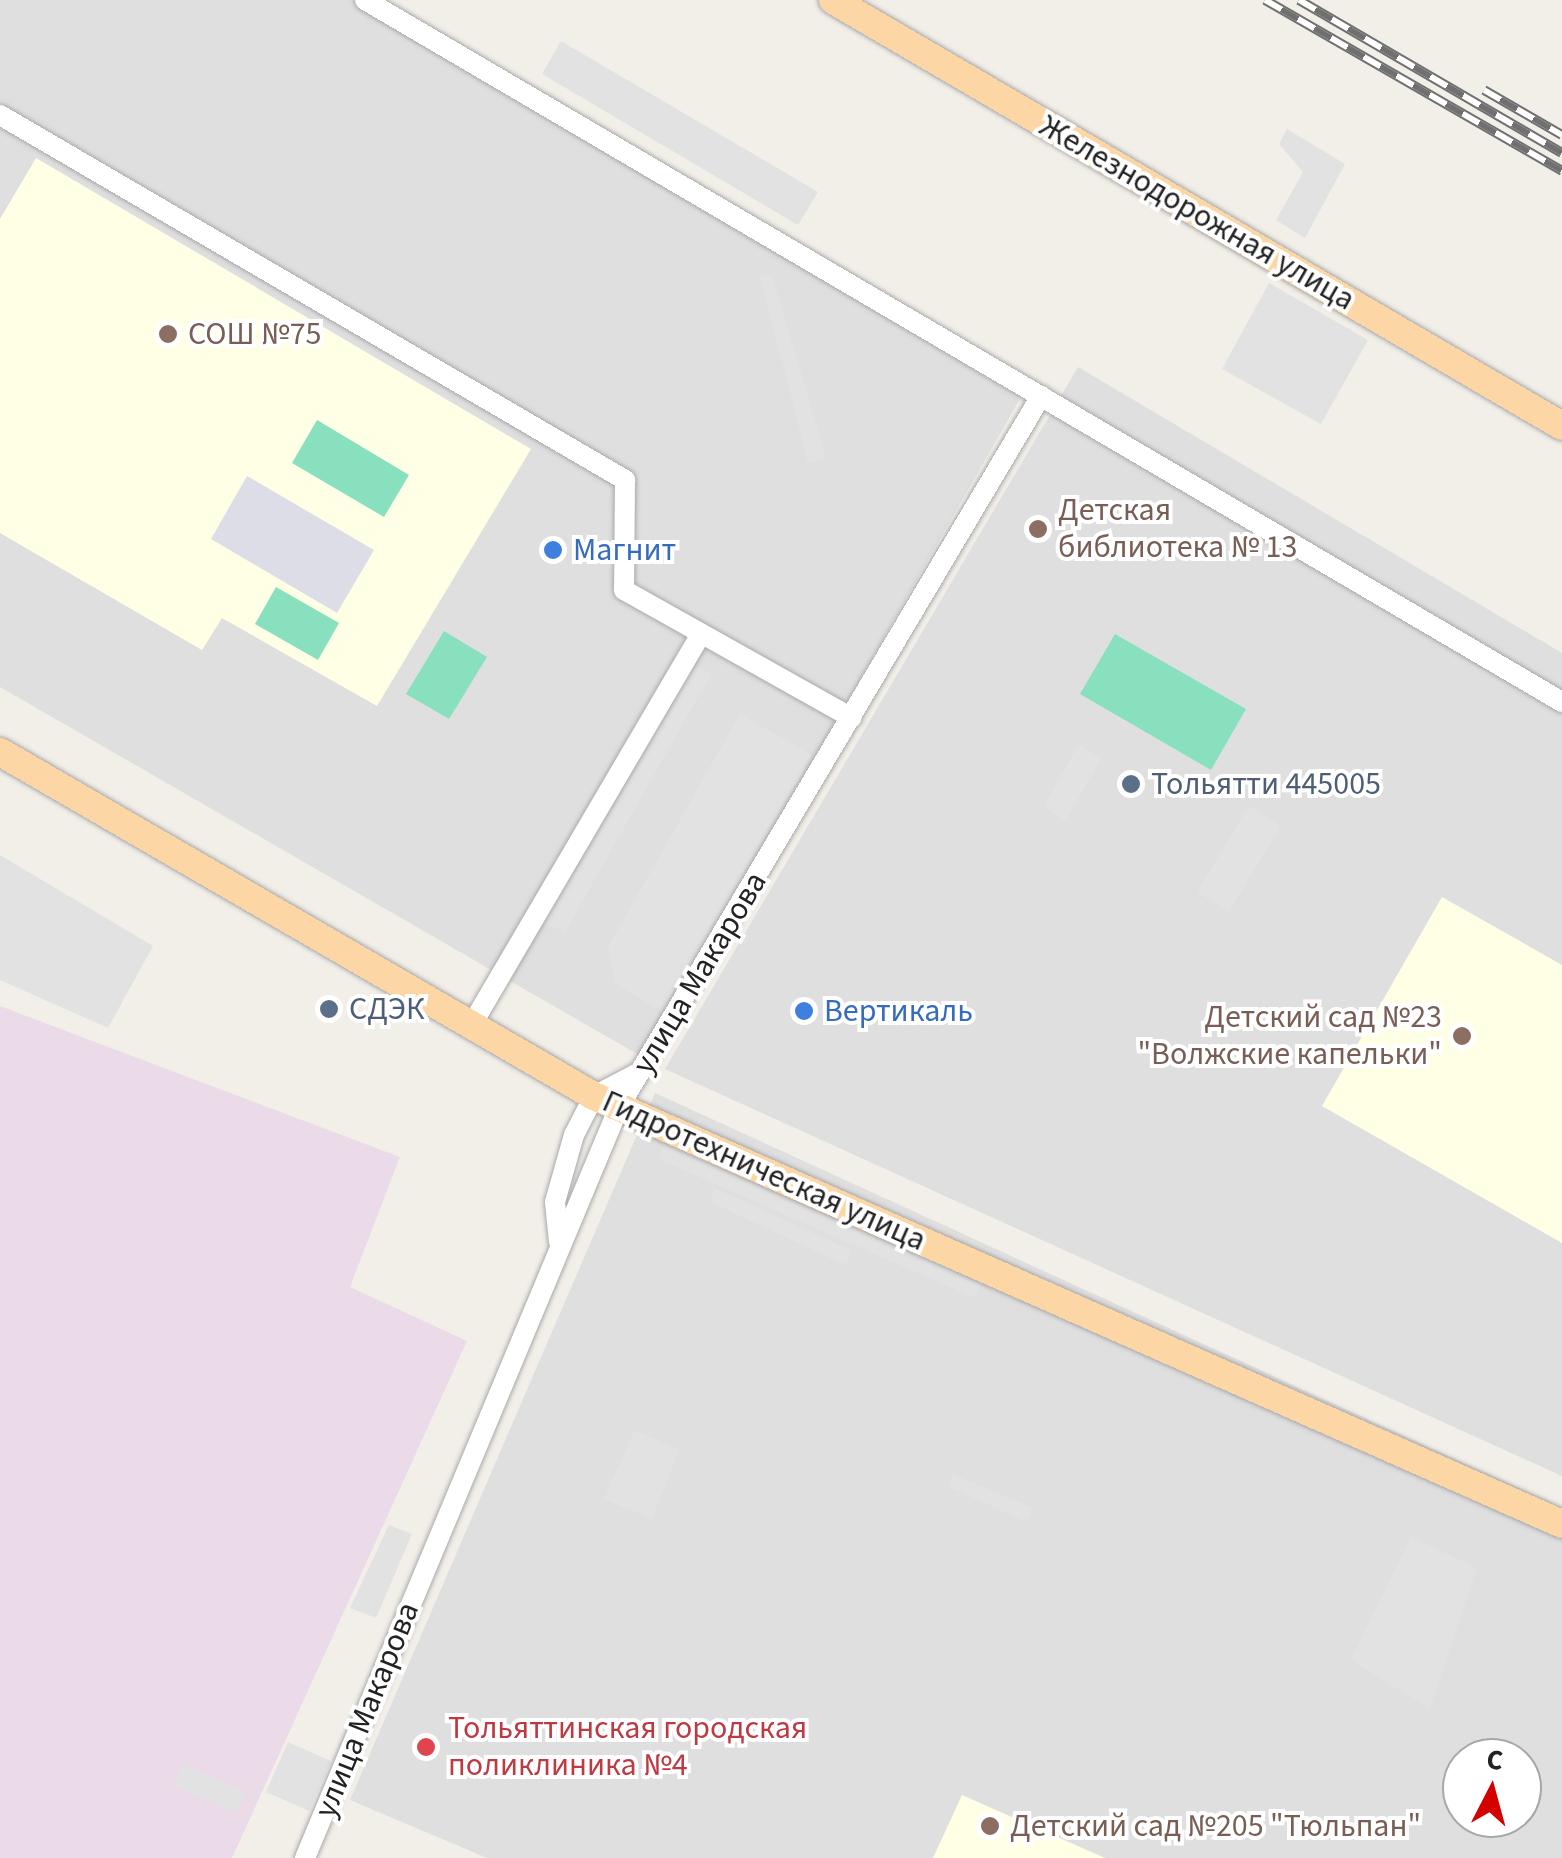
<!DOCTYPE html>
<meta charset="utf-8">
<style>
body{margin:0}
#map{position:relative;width:1562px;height:1858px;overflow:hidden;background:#f2efe9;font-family:"Source Sans 3",sans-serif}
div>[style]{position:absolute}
.residential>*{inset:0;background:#e0dfdf}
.industrial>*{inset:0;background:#ebdbe8}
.education>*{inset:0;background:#ffffe5}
.pitch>*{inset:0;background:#88e0be}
.parking>*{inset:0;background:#e2e2e2}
.plaza>*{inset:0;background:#dddde8}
.roads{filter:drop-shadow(0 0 2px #a9a9a9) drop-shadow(0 0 2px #a9a9a9)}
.minor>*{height:20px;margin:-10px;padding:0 10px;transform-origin:10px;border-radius:10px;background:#fff}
.major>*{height:28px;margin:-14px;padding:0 14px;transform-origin:14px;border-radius:14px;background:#fcd6a4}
.rail>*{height:10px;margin-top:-5px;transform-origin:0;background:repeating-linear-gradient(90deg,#fff 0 19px,#707070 0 38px);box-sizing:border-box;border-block:2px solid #707070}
.dots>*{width:28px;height:28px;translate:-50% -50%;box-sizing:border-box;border:5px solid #fff;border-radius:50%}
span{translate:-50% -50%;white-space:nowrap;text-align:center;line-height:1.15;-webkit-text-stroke:8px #fff;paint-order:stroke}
.street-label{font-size:32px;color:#222}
.education-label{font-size:32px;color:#785e54}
.left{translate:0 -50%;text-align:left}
.right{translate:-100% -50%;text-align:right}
.shop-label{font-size:32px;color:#366cbe}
.service-label{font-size:32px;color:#4e5e75}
.health-label{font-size:32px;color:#be3a42}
.north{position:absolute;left:1442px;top:1738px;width:100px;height:100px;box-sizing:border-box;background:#fff;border:2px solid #a7a7a7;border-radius:50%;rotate:6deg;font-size:28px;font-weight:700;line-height:40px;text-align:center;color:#222}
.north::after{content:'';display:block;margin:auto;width:35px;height:45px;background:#d40000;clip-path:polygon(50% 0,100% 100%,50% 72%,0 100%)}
</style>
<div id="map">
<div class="residential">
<i style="clip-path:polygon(0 0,354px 0,1021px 397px,644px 1058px,0 687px)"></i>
<i style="clip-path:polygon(1078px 367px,1562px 653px,1562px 1476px,665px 1069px)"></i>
<i style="clip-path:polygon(evenodd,655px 1093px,1562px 1508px,1562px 1858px,487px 1858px,350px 1800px,655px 1093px,1462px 1758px,1522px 1758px,1522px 1818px,1462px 1818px,1462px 1758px)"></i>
</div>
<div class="industrial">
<i style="clip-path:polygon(0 1006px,400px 1157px,350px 1287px,467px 1341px,232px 1858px,0 1858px)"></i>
</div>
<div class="education">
<i style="clip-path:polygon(36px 158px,531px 449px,377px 706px,222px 618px,202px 650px,0 533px,0 219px)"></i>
<i style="clip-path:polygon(1442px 897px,1562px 965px,1562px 1243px,1322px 1106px)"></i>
<i style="clip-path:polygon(962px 1795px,1105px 1858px,933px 1858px)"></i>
</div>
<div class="pitch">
<i style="clip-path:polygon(317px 420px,409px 475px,384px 517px,292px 463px)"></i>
<i style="clip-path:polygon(276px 587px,339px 623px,318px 660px,255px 624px)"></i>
<i style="clip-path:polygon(444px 631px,487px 657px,449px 719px,406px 694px)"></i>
<i style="clip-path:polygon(1115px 634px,1246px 709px,1211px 770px,1080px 694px)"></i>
</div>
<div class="parking">
<i style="clip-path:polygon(561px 41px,818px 192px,798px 225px,542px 74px)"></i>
<i style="clip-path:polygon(1287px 129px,1345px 164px,1305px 238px,1276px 220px,1303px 172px,1279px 144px)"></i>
<i style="clip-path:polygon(772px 275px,826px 457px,808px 463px,760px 276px)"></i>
<i style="clip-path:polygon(1269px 283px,1368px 340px,1321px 424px,1222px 369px)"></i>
<i style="clip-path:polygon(694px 665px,711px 674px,565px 932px,544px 923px)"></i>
<i style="clip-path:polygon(740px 714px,812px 755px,664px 1013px,615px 983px,608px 947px)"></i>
<i style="clip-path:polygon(1079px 744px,1101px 759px,1065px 821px,1044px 806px)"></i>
<i style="clip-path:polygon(1249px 806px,1281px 826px,1229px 911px,1197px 892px)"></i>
<i style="clip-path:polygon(0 855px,153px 946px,108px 1028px,0 980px)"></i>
<i style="clip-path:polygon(665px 1141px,982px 1282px,975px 1298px,659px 1159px)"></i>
<i style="clip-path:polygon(714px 1188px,852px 1251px,846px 1265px,710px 1202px)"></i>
<i style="clip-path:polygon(635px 1430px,679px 1450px,652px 1519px,604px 1499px)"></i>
<i style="clip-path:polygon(952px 1474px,1033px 1508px,1027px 1522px,949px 1487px)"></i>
<i style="clip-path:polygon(389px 1525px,412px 1534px,376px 1618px,350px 1608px)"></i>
<i style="clip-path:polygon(1411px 1537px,1477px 1568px,1430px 1709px,1351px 1660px)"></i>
<i style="clip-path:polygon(288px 1742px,331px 1761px,309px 1811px,266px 1792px)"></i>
<i style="clip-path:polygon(183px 1764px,245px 1792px,236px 1813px,173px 1785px)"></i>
</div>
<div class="plaza">
<i style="clip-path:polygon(247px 476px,374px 550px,337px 613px,211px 539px)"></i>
</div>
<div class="roads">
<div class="minor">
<i style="left:365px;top:0;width:1388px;rotate:30.39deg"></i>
<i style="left:0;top:115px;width:724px;rotate:30.28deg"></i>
<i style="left:625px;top:480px;width:110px;rotate:90.5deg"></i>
<i style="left:624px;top:590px;width:261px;rotate:29.3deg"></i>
<i style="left:471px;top:1026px;width:454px;rotate:-59.6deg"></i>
<i style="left:559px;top:1242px;width:40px;rotate:-95.7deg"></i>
<i style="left:555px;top:1202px;width:70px;rotate:-74.2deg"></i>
<i style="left:574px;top:1135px;width:44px;rotate:-62.9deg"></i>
<i style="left:594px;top:1096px;width:52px;rotate:-27.6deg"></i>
<i style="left:305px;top:1858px;width:814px;rotate:-67.31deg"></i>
<i style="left:619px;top:1107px;width:827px;rotate:-59.31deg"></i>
</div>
<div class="major">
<i style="left:833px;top:0;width:844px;rotate:30.3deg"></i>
<i style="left:0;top:752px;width:686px;rotate:30.08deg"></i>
<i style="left:594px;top:1096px;width:1058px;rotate:23.85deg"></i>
</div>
</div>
<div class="rail">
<i style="left:1265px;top:0;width:343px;rotate:29.9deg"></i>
<i style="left:1299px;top:0;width:304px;rotate:30.2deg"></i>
<i style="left:1484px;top:90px;width:90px;rotate:30deg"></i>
</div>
<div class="dots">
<i style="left:168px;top:334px;background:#8d6e63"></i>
<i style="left:1038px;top:529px;background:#8d6e63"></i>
<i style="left:553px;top:550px;background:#3f7fe0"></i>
<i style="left:1131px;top:784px;background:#5c6f8a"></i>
<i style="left:329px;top:1009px;background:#5c6f8a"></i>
<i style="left:804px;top:1011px;background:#3f7fe0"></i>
<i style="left:1462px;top:1036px;background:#8d6e63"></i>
<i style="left:426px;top:1747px;background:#e0444e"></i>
<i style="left:990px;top:1826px;background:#8d6e63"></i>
</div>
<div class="street-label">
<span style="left:1197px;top:213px;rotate:30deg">Железнодорожная улица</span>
<span style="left:700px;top:973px;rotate:-59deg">улица Макарова</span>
<span style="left:764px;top:1171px;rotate:24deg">Гидротехническая улица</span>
<span style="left:367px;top:1710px;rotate:-68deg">улица Макарова</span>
</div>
<div class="education-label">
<span class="left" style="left:188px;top:334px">СОШ №75</span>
<span class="left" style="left:1058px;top:529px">Детская<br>библиотека № 13</span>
<span class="right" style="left:1442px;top:1036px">Детский сад №23<br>"Волжские капельки"</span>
<span class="left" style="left:1010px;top:1826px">Детский сад №205 "Тюльпан"</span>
</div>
<div class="shop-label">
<span class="left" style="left:573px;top:550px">Магнит</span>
<span class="left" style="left:824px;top:1011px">Вертикаль</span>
</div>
<div class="service-label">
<span class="left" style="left:1151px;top:784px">Тольятти 445005</span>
<span class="left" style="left:349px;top:1009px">СДЭК</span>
</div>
<div class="health-label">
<span class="left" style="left:448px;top:1747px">Тольяттинская городская<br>поликлиника №4</span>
</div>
<div class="north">С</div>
</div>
